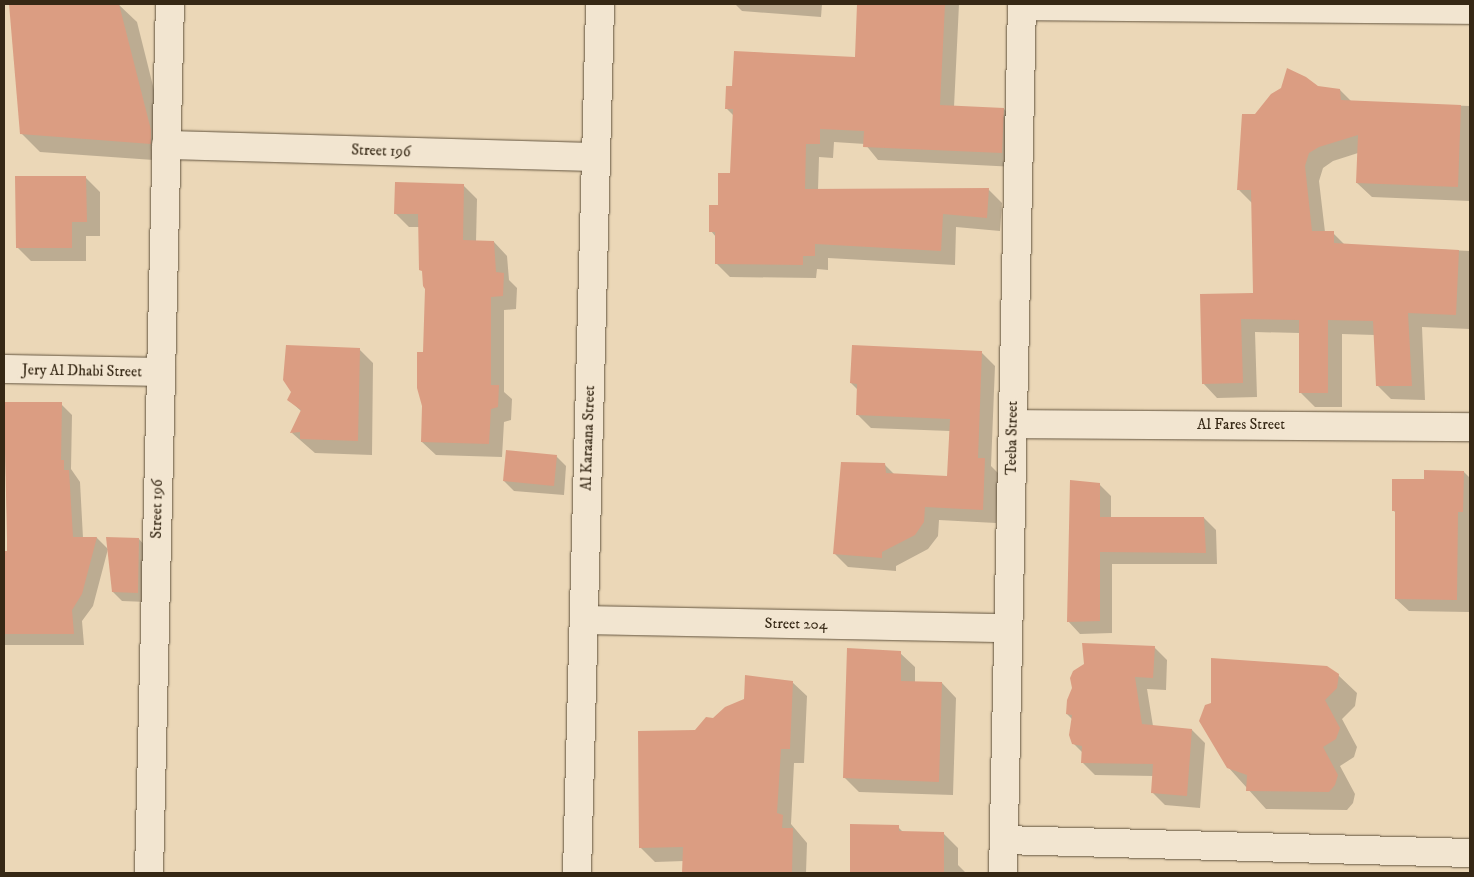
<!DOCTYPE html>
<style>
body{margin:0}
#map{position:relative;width:1474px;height:877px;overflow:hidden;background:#ebd7b7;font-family:"IM FELL DW Pica",serif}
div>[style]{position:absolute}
.shadow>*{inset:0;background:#0003}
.building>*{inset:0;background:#db9d82}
.roads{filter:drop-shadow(0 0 1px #63543e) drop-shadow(0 0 1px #63543e)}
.minor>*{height:28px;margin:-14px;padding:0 14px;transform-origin:14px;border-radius:14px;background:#f2e5d0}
span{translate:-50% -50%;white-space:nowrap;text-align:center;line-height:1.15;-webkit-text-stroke:4.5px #f2e5d0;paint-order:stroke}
.street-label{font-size:15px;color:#362815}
.frame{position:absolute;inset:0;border:5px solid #362815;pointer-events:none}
</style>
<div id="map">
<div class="shadow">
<i style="clip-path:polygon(11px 4px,118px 4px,137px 22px,169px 150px,168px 161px,40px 152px,21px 133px)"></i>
<i style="clip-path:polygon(735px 4px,822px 4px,821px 17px,742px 11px)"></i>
<i style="clip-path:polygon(875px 4px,959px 4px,954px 107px,1004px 109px,1017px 123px,1016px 167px,878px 160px,865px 144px,834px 142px,833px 158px,819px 157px,818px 190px,988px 189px,1002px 203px,1000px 231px,956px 227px,955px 265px,828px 258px,828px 270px,817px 269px,816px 278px,730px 277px,716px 263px,716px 237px,711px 231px,731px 174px,734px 116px,726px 108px,733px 87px,856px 58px,890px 5px)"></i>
<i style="clip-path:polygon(1318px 88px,1340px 90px,1352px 102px,1470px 106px,1470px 201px,1372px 197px,1357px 183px,1358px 153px,1333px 161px,1323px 168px,1319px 181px,1325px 232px,1333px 233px,1345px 245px,1470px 251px,1470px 329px,1422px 327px,1425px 400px,1391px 399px,1377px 385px,1375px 335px,1342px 334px,1342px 407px,1315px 407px,1301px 393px,1300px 333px,1255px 332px,1257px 397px,1217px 398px,1203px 383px,1254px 294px,1253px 204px,1239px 190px,1255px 115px)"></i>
<i style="clip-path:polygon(86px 178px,100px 192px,100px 236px,86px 236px,86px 261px,31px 261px,17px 247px)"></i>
<i style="clip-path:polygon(463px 185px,477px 199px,476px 242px,494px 242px,507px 256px,509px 280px,517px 288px,516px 309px,504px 310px,504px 392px,512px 399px,511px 420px,504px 422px,502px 457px,436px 455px,422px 442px,426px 289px,419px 227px,409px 227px,395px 213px)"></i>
<i style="clip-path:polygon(359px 349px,373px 363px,372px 455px,315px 453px,292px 433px,302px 412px,289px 400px)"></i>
<i style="clip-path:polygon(981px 352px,995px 366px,991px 466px,998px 473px,996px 523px,939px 520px,938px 536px,928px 549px,896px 566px,896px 571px,848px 567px,835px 554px,885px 465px,895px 475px,948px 477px,950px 431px,871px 428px,857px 414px,858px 390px,851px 383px)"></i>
<i style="clip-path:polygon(4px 403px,61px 404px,72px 415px,71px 469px,80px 482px,83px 538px,97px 538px,108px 549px,93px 606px,82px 621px,84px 645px,4px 645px,4px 552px,8px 552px)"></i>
<i style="clip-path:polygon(556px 456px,566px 466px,564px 495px,514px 491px,504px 481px)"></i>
<i style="clip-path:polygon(1464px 472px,1470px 478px,1469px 612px,1409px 611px,1396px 599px,1397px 514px,1393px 510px,1425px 481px)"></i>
<i style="clip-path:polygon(1099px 484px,1111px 496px,1111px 518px,1204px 518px,1216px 530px,1217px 564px,1112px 564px,1112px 633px,1080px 634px,1068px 621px)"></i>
<i style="clip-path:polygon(139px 539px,148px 549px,147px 602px,122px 601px,113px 592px)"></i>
<i style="clip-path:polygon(1154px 647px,1167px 660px,1166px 690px,1147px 689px,1153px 726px,1192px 730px,1205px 743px,1200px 808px,1165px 805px,1152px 792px,1154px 776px,1095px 775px,1082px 762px,1083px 753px,1073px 743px,1072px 719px,1067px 714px)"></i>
<i style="clip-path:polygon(900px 653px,915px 667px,915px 683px,942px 683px,956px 698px,953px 795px,859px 792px,844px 777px)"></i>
<i style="clip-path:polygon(1338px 675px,1357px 693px,1355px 706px,1342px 719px,1357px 747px,1354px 757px,1340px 766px,1355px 794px,1353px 803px,1347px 810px,1266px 809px,1228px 767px)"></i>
<i style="clip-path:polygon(792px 682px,807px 696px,804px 763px,794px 763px,791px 824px,807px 843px,806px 873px,686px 873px,684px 871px,684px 861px,655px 862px,640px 847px,696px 731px,713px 719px)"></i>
<i style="clip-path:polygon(852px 826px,898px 827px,904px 833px,944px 834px,958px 848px,958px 865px,966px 873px,851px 873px)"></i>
</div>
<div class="building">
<i style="clip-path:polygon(9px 4px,119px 4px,151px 130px,151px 144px,20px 134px)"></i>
<i style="clip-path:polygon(857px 4px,945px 4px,940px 105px,1004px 108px,1002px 153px,863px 147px,864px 131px,820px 129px,820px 144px,806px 144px,805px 189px,989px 188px,987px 218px,943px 214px,941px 251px,815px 244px,815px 256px,803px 256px,803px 265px,715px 264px,715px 232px,709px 232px,709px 205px,718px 205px,718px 173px,730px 173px,733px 109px,725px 109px,726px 86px,732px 86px,734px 51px,855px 57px)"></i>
<i style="clip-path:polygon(1287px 68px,1306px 77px,1318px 86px,1340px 89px,1341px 100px,1461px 105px,1458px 187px,1356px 183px,1358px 135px,1319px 147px,1309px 153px,1305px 166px,1312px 231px,1334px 231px,1334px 243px,1459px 250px,1456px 315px,1408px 313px,1412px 386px,1376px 386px,1373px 321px,1328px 320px,1328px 393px,1299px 393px,1299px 320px,1241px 319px,1243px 383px,1202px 384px,1200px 294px,1253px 293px,1251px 190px,1237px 190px,1242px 114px,1255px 114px,1271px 94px,1281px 88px)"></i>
<i style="clip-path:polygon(15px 176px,86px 176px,87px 222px,72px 222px,72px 248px,16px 248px)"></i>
<i style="clip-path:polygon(395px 182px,464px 184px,463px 240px,494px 241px,496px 272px,504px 273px,503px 296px,491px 297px,491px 385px,499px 385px,498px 407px,491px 409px,489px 444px,421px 442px,422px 406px,417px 388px,417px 352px,423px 352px,425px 289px,423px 286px,422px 271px,419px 270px,418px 214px,394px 214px)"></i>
<i style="clip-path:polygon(286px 345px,360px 348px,358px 441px,300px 439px,300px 432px,290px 433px,301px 410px,287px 400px,291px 392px,283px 380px)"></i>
<i style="clip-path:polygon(852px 345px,982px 351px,978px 458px,985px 458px,983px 510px,925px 507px,924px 522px,915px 535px,882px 552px,882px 558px,833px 554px,841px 462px,885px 463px,886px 473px,947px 476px,950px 419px,856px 415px,857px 384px,850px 383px)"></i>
<i style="clip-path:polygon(4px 402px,62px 402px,61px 460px,64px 460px,64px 470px,69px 470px,73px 537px,97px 537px,82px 594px,72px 610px,74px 634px,4px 634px,4px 551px,7px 551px,7px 539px)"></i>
<i style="clip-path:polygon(506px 450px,557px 455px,554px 486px,503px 481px)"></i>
<i style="clip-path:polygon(1424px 470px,1464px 471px,1463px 512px,1458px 512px,1457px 600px,1395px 599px,1395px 511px,1392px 511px,1392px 479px,1424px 479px)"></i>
<i style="clip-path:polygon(1070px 480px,1100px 483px,1100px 517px,1204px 517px,1206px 553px,1100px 552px,1100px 621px,1067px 622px)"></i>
<i style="clip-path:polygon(106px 537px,139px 538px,138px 593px,112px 592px)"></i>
<i style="clip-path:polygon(1082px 643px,1155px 646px,1153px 678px,1135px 677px,1142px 724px,1192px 729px,1187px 796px,1151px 793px,1153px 764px,1081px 763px,1082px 746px,1072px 744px,1069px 735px,1072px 715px,1066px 714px,1067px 700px,1072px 688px,1070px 678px,1073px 671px,1084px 664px)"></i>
<i style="clip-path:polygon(847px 648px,901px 651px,901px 681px,942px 682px,939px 782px,843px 778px)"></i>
<i style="clip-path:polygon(1211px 658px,1327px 666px,1339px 674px,1337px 688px,1325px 700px,1340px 728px,1336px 739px,1323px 747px,1338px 775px,1335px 785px,1329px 792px,1246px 791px,1247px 775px,1227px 768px,1199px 721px,1205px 705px,1211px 703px)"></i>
<i style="clip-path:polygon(745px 675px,793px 681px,790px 749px,781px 749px,777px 813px,783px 815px,782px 828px,793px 828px,792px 873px,682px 873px,683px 847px,639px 848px,638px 731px,695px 730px,706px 717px,713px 718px,725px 707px,744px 699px)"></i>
<i style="clip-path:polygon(850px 824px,899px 825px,899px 831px,944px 832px,944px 873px,850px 873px)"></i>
</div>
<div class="roads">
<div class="minor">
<i style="left:1022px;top:6px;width:448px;rotate:0.5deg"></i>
<i style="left:166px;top:145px;width:430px;rotate:1.6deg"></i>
<i style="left:4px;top:369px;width:157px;rotate:1.1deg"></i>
<i style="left:1013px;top:424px;width:457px;rotate:0.4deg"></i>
<i style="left:584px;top:620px;width:424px;rotate:1.1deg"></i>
<i style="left:1004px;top:840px;width:466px;rotate:1.6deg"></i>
<i style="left:149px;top:873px;width:869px;rotate:-88.62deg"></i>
<i style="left:577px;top:873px;width:869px;rotate:-88.48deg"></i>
<i style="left:1003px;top:873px;width:869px;rotate:-88.75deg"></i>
</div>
</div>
<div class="street-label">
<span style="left:381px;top:151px;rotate:2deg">Street 196</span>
<span style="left:82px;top:371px;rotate:1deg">Jery Al Dhabi Street</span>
<span style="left:1241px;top:425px">Al Fares Street</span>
<span style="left:588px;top:438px;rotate:-88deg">Al Karaana Street</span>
<span style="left:1012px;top:438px;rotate:-89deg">Teeba Street</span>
<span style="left:157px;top:509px;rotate:-89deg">Street 196</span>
<span style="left:796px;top:624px;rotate:1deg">Street 204</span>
</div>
<div class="frame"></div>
</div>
